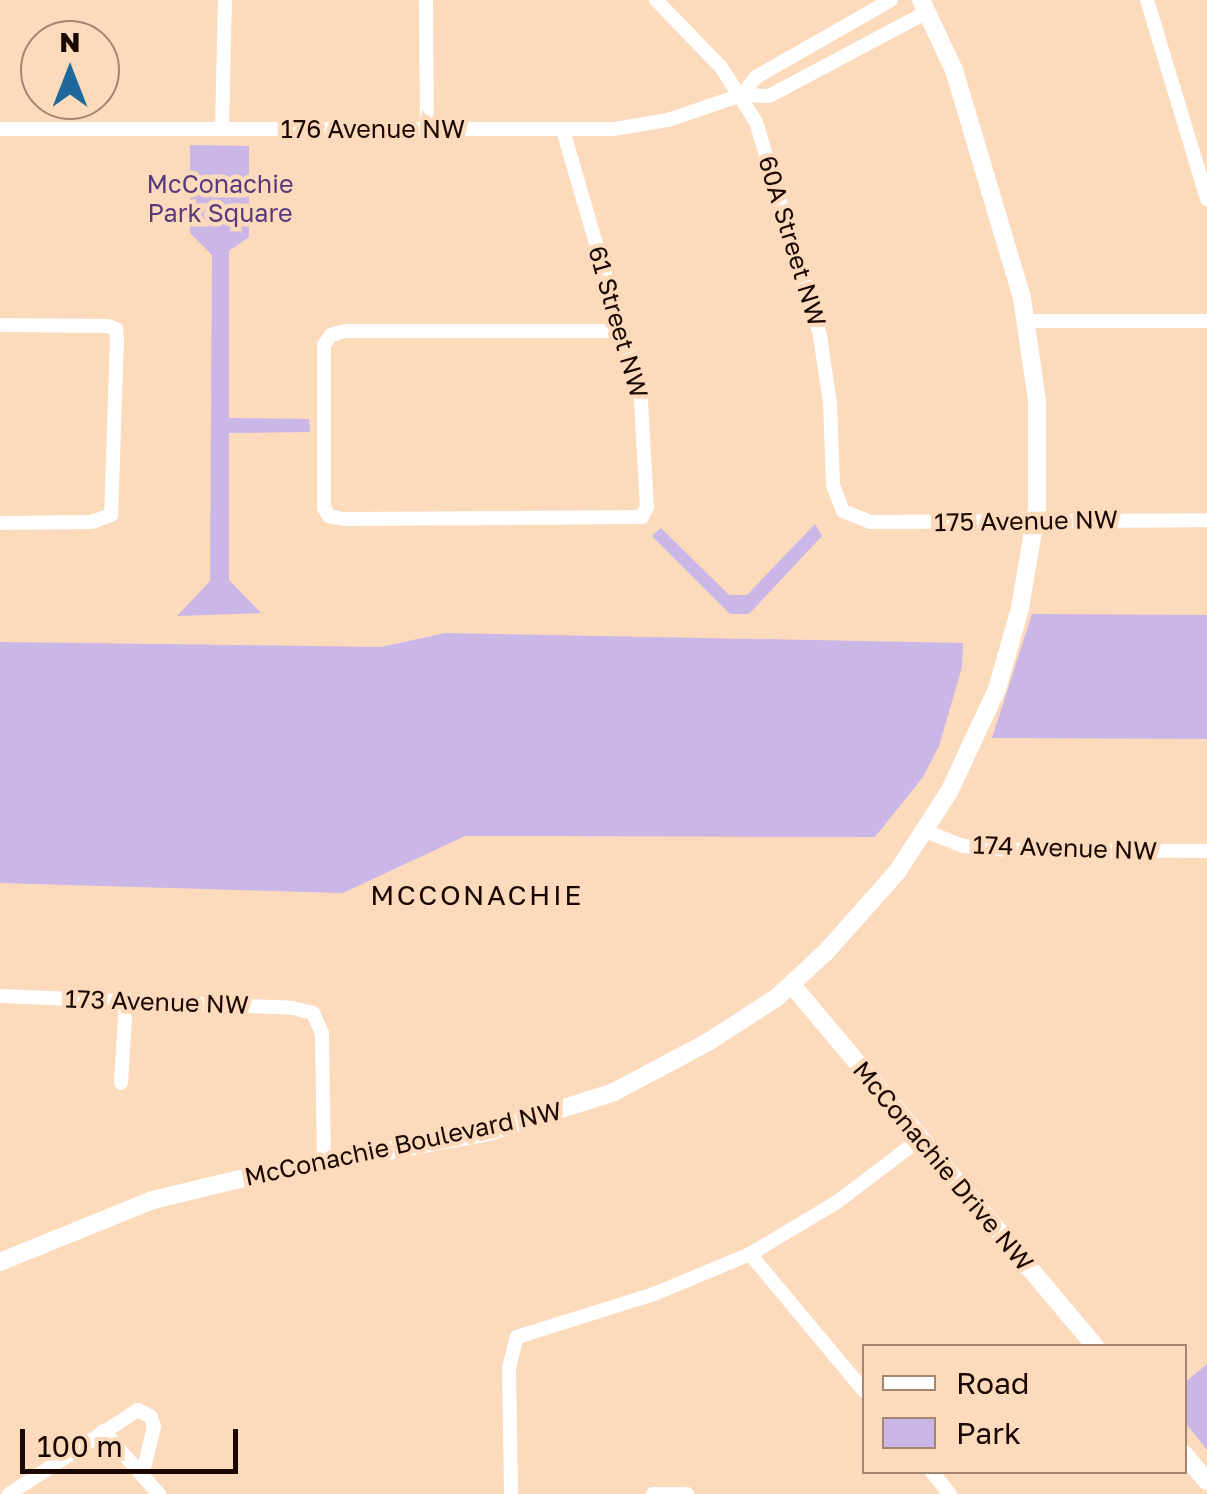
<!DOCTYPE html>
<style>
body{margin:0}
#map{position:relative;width:1207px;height:1494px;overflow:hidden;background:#fcdabc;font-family:"Golos Text",sans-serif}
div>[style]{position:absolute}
.green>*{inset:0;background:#cbb6e8}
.minor>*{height:14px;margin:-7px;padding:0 7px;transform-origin:7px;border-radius:7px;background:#fff}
.tertiary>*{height:18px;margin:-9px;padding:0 9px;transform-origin:9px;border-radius:9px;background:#fff}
span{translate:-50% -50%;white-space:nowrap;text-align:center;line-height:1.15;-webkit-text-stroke:9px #fcdabc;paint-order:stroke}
.street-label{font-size:25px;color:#1a0800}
.park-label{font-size:25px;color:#59387d}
.neighbourhood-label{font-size:28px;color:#1a0800;letter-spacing:2.5px}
.legend{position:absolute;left:862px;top:1344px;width:325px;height:130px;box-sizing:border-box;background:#fcdabc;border:2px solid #a28671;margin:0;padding:12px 18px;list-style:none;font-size:30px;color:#1a0800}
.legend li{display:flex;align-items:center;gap:20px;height:50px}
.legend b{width:50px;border:2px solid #a28671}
.north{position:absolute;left:20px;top:20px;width:100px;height:100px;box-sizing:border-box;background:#fcdabc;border:2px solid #a28671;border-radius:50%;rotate:0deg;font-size:28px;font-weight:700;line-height:40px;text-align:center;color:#1a0800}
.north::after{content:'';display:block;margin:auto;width:35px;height:45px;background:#1e689b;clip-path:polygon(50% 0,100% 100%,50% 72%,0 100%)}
.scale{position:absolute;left:20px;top:1429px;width:218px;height:45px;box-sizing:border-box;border:5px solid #1a0800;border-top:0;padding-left:12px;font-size:30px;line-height:35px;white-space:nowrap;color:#1a0800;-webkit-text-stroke:8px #fcdabc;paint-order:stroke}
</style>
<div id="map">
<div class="green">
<i style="clip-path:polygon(190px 145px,249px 146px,249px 237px,229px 251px,229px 418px,309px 419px,310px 432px,229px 433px,229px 580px,261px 613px,177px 616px,210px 581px,212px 255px,190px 233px)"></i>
<i style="clip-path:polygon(815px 524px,822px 536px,749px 614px,730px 614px,652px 536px,661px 528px,729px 595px,747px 595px)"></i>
<i style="clip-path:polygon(1032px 614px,1207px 615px,1207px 739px,992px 738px)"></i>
<i style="clip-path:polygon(445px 633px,963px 643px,962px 667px,939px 746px,923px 777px,875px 837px,465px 836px,343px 893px,0 883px,0 642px,381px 647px)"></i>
<i style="clip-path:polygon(1207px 1364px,1207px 1450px,1184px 1421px,1185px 1382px)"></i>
</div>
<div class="minor">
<i style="left:426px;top:0;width:129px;rotate:89.6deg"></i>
<i style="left:656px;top:0;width:93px;rotate:45.9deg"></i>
<i style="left:721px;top:67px;width:65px;rotate:57.5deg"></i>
<i style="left:756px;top:122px;width:223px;rotate:73.3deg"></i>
<i style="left:820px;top:336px;width:68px;rotate:81.5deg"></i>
<i style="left:830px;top:403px;width:82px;rotate:87.9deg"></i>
<i style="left:833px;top:485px;width:28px;rotate:69deg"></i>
<i style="left:843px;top:511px;width:29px;rotate:22deg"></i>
<i style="left:870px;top:522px;width:337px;rotate:-0.3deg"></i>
<i style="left:1147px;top:0;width:208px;rotate:73.2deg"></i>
<i style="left:742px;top:95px;width:23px;rotate:-52deg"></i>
<i style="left:756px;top:77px;width:155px;rotate:-29.7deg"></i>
<i style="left:0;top:129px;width:614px"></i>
<i style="left:614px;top:129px;width:55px;rotate:-9.5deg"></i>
<i style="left:668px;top:120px;width:78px;rotate:-18.7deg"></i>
<i style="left:742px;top:95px;width:27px;rotate:2deg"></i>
<i style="left:769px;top:96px;width:179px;rotate:-28deg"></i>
<i style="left:222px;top:129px;width:129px;rotate:-88.7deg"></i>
<i style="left:563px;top:130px;width:179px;rotate:73.8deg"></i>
<i style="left:613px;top:302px;width:103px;rotate:74.2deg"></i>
<i style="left:641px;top:401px;width:106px;rotate:86.8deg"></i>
<i style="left:647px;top:507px;width:11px;rotate:117deg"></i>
<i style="left:642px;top:517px;width:299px;rotate:179.6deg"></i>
<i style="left:343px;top:519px;width:14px;rotate:-168deg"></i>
<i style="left:329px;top:516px;width:9px;rotate:-122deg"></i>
<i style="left:324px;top:508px;width:163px;rotate:-90deg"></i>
<i style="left:324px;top:345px;width:12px;rotate:-55deg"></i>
<i style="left:331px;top:335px;width:15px;rotate:-16deg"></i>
<i style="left:345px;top:331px;width:276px"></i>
<i style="left:1026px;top:321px;width:181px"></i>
<i style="left:0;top:325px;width:108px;rotate:0.5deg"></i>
<i style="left:108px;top:326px;width:9px;rotate:21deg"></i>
<i style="left:116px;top:329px;width:9px;rotate:84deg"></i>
<i style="left:117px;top:338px;width:177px;rotate:91.9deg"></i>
<i style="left:111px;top:515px;width:20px;rotate:160deg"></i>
<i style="left:92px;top:522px;width:92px;rotate:179.4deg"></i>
<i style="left:925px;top:831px;width:41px;rotate:21.5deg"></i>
<i style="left:963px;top:846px;width:44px;rotate:5.2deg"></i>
<i style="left:1007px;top:850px;width:200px;rotate:0.3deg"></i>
<i style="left:0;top:996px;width:293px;rotate:2.3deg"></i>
<i style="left:293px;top:1008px;width:21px;rotate:14deg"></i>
<i style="left:313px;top:1013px;width:22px;rotate:66deg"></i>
<i style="left:322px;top:1033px;width:129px;rotate:89.1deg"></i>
<i style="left:121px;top:1083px;width:82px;rotate:-86.5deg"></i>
<i style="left:750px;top:1254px;width:178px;rotate:50.2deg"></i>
<i style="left:103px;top:1431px;width:84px;rotate:48.4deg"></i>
<i style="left:932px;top:1472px;width:28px;rotate:51deg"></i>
<i style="left:9px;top:1494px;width:154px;rotate:-33.1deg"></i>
<i style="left:138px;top:1410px;width:15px;rotate:28deg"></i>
<i style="left:151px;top:1417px;width:10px;rotate:73deg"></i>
<i style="left:154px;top:1427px;width:50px;rotate:103.8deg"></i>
<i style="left:511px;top:1494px;width:126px;rotate:-90.9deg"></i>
<i style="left:509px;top:1368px;width:32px;rotate:-76deg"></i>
<i style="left:517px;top:1337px;width:144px;rotate:-17.4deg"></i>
<i style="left:654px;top:1294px;width:104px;rotate:-22.6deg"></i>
<i style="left:750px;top:1254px;width:101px;rotate:-30.9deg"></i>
<i style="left:837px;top:1202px;width:104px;rotate:-37.2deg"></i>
<i style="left:653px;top:1494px;width:34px"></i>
</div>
<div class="tertiary">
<i style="left:792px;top:985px;width:471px;rotate:50deg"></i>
<i style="left:0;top:1262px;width:165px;rotate:-22.1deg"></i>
<i style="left:153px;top:1200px;width:89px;rotate:-13.7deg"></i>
<i style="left:239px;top:1179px;width:258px;rotate:-10.7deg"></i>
<i style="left:492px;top:1131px;width:128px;rotate:-17.7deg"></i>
<i style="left:614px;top:1092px;width:106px;rotate:-28deg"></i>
<i style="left:708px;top:1042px;width:81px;rotate:-32.9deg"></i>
<i style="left:776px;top:998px;width:68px;rotate:-42.6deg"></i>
<i style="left:826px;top:952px;width:107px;rotate:-48.4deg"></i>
<i style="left:897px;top:872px;width:95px;rotate:-57deg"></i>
<i style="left:949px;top:792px;width:114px;rotate:-65deg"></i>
<i style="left:997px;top:689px;width:84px;rotate:-74.1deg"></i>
<i style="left:1020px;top:608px;width:102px;rotate:-80.4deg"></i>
<i style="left:1037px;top:507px;width:107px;rotate:-90deg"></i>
<i style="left:1037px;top:400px;width:103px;rotate:-98.4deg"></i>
<i style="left:1022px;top:298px;width:238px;rotate:-106.6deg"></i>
<i style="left:954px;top:70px;width:77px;rotate:-115.2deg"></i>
<i style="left:1184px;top:1454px;width:35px;rotate:50deg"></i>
</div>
<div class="street-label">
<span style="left:373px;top:129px">176 Avenue NW</span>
<span style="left:792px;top:241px;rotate:73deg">60A Street NW</span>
<span style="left:618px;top:322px;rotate:74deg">61 Street NW</span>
<span style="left:1026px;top:521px;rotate:-1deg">175 Avenue NW</span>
<span style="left:1065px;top:848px;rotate:2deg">174 Avenue NW</span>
<span style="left:157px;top:1002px;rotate:2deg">173 Avenue NW</span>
<span style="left:403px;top:1144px;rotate:-12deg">McConachie Boulevard NW</span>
<span style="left:943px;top:1166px;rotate:50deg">McConachie Drive NW</span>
</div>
<div class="park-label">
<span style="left:220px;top:199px">McConachie<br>Park Square</span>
</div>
<div class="neighbourhood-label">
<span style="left:477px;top:895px">MCCONACHIE</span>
</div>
<ul class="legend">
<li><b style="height:12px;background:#fff"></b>Road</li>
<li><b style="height:28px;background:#cbb6e8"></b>Park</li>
</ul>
<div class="north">N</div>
<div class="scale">100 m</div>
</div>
